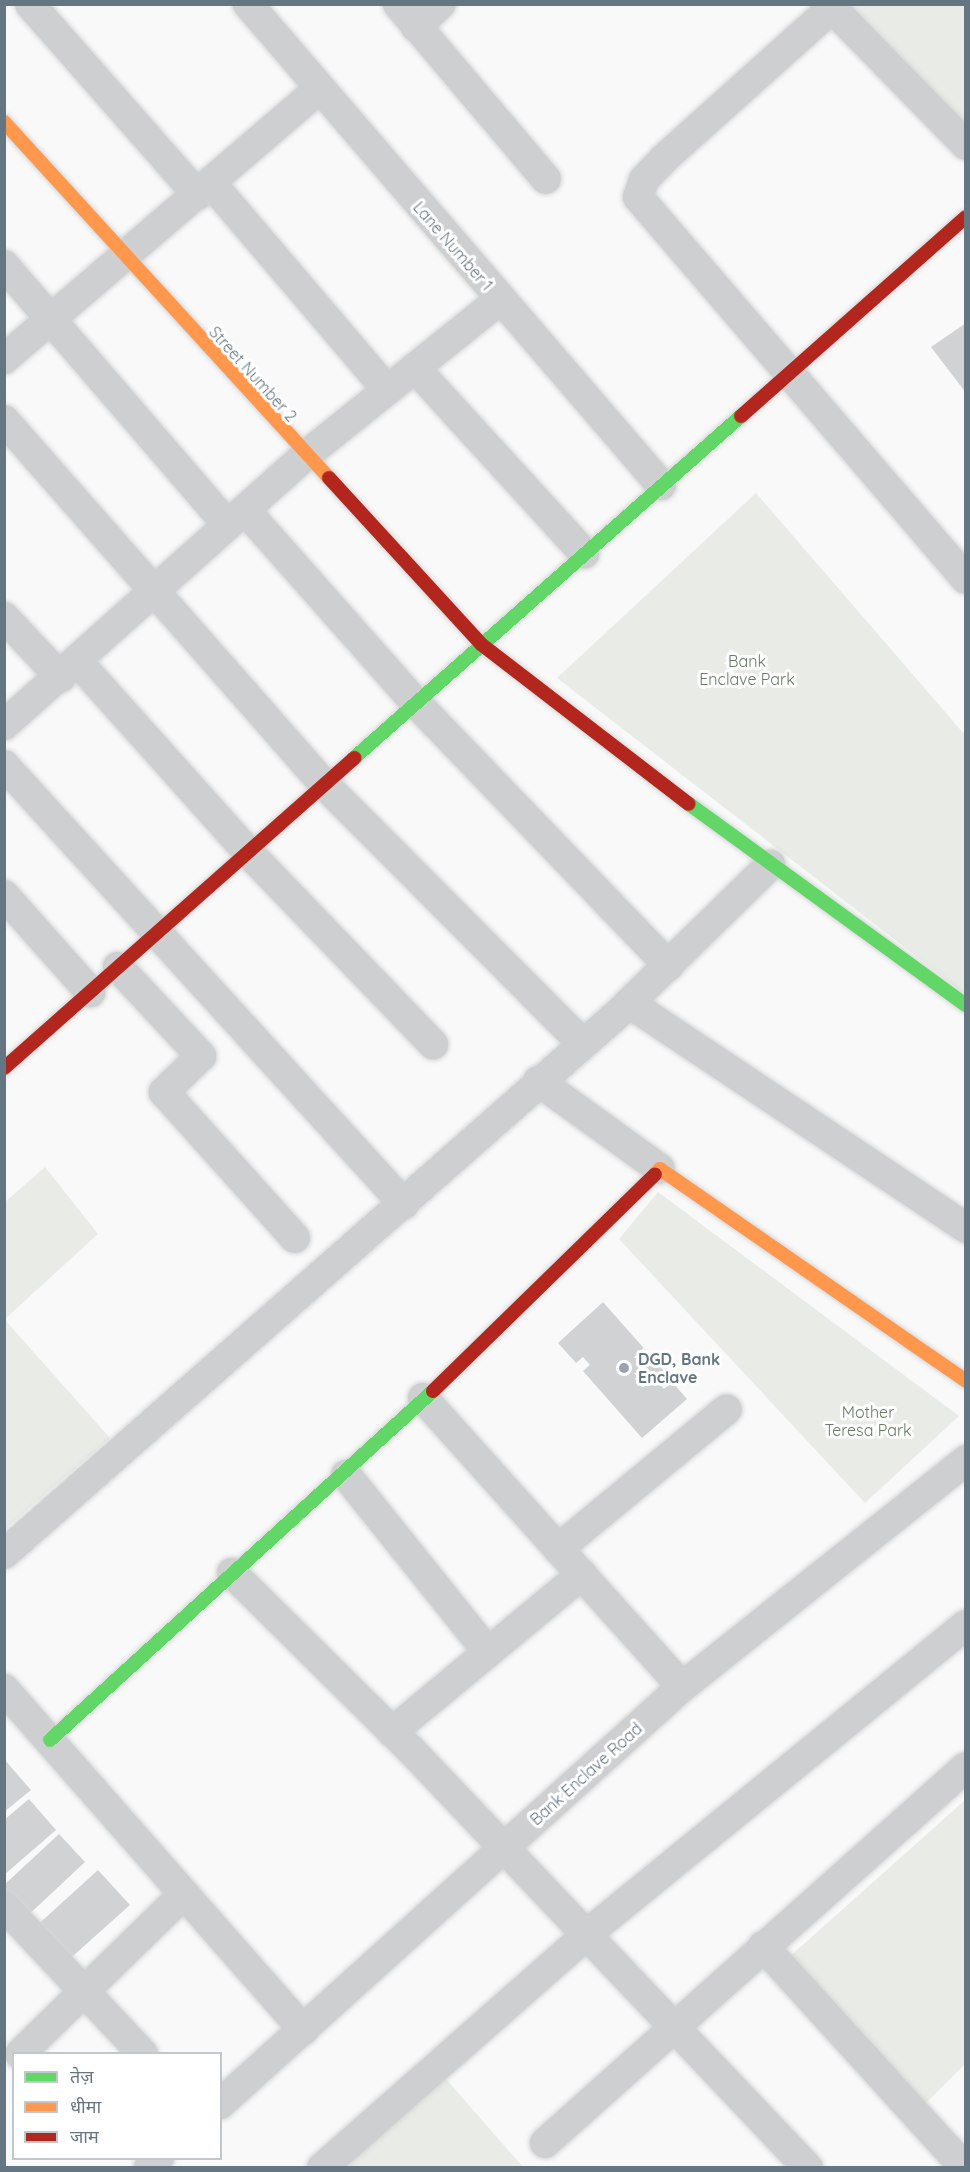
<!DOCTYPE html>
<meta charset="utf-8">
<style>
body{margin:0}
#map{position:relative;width:970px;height:2172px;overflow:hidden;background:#f9f9f9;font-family:Quicksand,"Noto Sans Devanagari",sans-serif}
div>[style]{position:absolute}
.green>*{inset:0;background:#e8ebe6}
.building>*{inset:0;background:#d0d2d3}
.roads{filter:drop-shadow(0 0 2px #d5d6d7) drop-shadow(0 0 2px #d5d6d7)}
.street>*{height:30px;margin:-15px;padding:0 15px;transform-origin:15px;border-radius:15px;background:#cecfd0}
.fast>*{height:14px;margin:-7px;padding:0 7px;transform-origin:7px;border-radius:7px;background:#63d668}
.slow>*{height:14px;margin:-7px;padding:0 7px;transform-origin:7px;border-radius:7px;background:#ff974d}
.jam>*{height:14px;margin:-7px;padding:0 7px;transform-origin:7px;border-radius:7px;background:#b3261e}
.dots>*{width:16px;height:16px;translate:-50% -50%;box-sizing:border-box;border:3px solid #fff;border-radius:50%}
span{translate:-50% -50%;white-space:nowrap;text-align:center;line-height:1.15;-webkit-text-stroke:6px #fff;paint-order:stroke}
.street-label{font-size:16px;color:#657683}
.park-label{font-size:16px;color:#687a64}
.poi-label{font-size:16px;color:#657683;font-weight:700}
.left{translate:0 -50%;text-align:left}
.frame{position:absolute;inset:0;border:6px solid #657683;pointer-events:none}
.legend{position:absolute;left:12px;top:2052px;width:210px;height:108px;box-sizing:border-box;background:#fff;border:2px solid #c1c8cd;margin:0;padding:8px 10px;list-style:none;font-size:18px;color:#657683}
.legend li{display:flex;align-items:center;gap:12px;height:30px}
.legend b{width:30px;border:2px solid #c1c8cd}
</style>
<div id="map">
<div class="green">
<i style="clip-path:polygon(809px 5px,965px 5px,966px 148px,959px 156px)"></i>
<i style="clip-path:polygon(756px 493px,965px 735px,965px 994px,557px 678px)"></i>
<i style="clip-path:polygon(45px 1167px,98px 1234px,5px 1319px,5px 1202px)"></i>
<i style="clip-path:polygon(658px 1192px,959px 1416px,865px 1503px,619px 1239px)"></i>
<i style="clip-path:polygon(5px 1320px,110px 1438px,5px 1529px,4px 1529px)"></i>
<i style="clip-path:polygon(965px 1800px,965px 2064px,905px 2124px,777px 1968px)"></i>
<i style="clip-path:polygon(439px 2071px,523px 2167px,347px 2168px)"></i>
</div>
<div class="building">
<i style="clip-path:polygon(966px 323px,966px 393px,931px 347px)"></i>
<i style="clip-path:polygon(603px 1302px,664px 1371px,655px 1379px,664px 1389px,672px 1382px,687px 1399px,642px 1438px,583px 1371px,590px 1365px,583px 1357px,576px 1363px,558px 1343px)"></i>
<i style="clip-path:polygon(4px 1759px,31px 1790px,4px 1812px)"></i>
<i style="clip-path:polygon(29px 1799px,56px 1830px,4px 1875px,4px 1820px)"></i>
<i style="clip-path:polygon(59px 1834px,85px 1862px,23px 1920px,4px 1900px,4px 1885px)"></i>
<i style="clip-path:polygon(98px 1870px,130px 1905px,64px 1964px,33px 1929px)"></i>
</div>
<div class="roads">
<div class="street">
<i style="left:30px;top:4px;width:254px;rotate:48.7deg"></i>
<i style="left:248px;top:4px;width:634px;rotate:49.35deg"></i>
<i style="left:398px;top:4px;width:229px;rotate:49.8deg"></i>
<i style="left:828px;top:4px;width:197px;rotate:45.6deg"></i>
<i style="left:832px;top:8px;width:226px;rotate:138.1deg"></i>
<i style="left:664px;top:159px;width:29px;rotate:134deg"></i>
<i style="left:644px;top:180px;width:18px;rotate:109deg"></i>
<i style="left:638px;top:197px;width:503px;rotate:49.35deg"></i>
<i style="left:416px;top:27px;width:34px;rotate:-43deg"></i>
<i style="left:211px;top:183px;width:272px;rotate:49.6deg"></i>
<i style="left:4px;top:265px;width:343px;rotate:49.3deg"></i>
<i style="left:4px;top:359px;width:412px;rotate:-40.6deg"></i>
<i style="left:415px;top:368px;width:251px;rotate:47.6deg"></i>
<i style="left:4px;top:420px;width:485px;rotate:48.7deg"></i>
<i style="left:324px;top:784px;width:366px;rotate:45.1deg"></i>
<i style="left:245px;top:510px;width:256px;rotate:48.5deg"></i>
<i style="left:415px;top:702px;width:366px;rotate:46.1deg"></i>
<i style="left:4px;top:617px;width:83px;rotate:46.9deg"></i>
<i style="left:78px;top:662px;width:255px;rotate:48.2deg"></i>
<i style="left:248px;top:852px;width:267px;rotate:46.1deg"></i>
<i style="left:4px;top:725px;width:404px;rotate:-41.8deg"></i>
<i style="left:305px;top:456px;width:250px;rotate:-38.7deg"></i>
<i style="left:4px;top:765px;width:594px;rotate:47.66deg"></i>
<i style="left:4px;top:895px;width:130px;rotate:48.4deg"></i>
<i style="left:118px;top:967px;width:122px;rotate:47deg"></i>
<i style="left:201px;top:1056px;width:52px;rotate:135.8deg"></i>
<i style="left:164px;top:1092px;width:196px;rotate:48.1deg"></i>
<i style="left:629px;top:1003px;width:405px;rotate:33.7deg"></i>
<i style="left:538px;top:1081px;width:150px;rotate:35.8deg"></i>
<i style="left:423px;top:1398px;width:388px;rotate:48.1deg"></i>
<i style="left:346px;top:1475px;width:227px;rotate:51.3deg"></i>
<i style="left:558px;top:1549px;width:219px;rotate:-39.6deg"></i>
<i style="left:4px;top:1554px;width:822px;rotate:-41.35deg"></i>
<i style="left:621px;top:1011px;width:209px;rotate:-44.4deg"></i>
<i style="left:232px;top:1573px;width:250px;rotate:44.7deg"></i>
<i style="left:410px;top:1749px;width:578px;rotate:46.47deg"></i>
<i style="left:4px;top:1689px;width:454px;rotate:48.7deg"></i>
<i style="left:392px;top:1732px;width:247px;rotate:-39.7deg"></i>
<i style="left:4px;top:1906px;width:203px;rotate:46.8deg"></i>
<i style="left:763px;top:1946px;width:300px;rotate:47.7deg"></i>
<i style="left:20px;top:2054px;width:229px;rotate:-44.3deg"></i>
<i style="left:220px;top:2104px;width:622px;rotate:-42.07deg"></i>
<i style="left:682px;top:1687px;width:364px;rotate:-38.6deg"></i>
<i style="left:545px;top:2143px;width:564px;rotate:-41.77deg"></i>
<i style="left:149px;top:2168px;width:14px;rotate:-45deg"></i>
<i style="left:322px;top:2168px;width:354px;rotate:-41.4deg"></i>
<i style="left:587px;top:1934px;width:489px;rotate:-39.2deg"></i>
</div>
<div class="fast">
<i style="left:354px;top:758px;width:516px;rotate:-41.47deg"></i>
<i style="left:689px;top:804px;width:342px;rotate:36deg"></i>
<i style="left:50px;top:1740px;width:518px;rotate:-42.34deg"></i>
</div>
<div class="slow">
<i style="left:4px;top:122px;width:482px;rotate:47.6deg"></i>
<i style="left:655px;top:1174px;width:7px;rotate:-45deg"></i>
<i style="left:660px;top:1169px;width:372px;rotate:34.7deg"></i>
</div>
<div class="jam">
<i style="left:741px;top:416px;width:300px;rotate:-41.5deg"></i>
<i style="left:329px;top:478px;width:225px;rotate:47.5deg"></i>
<i style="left:481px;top:644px;width:262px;rotate:37.6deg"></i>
<i style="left:4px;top:1068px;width:468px;rotate:-41.5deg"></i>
<i style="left:433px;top:1391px;width:310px;rotate:-44.3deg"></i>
</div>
</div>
<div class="dots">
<i style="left:624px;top:1368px;background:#99a4ac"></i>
</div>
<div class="street-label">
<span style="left:453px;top:246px;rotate:49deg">Lane Number 1</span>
<span style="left:253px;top:374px;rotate:48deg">Street Number 2</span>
<span style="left:586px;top:1774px;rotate:-42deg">Bank Enclave Road</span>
</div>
<div class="park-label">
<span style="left:747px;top:670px">Bank<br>Enclave Park</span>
<span style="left:868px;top:1421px">Mother<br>Teresa Park</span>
</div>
<div class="poi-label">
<span class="left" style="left:638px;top:1368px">DGD, Bank<br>Enclave</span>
</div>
<div class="frame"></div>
<ul class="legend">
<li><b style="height:8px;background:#63d668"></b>तेज़</li>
<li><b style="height:8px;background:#ff974d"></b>धीमा</li>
<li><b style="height:8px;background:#b3261e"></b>जाम</li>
</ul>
</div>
